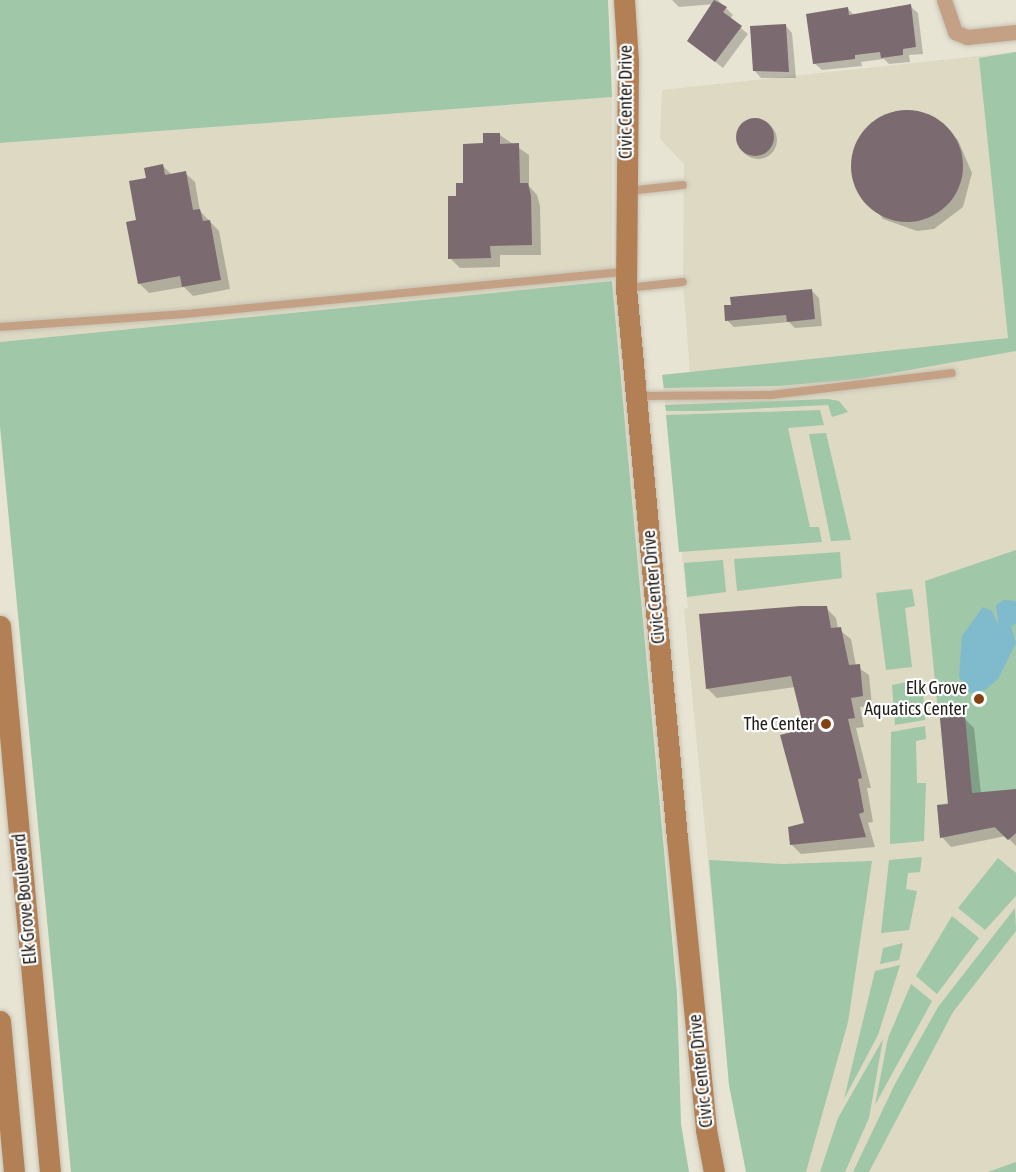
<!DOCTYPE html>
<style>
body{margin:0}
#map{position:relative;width:1016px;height:1172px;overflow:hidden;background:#e8e4d4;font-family:"Asap Condensed",sans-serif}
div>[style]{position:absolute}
.built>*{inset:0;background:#ded9c3}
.green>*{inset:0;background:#9fc7a8}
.water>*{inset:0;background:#7fbbcc}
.shadow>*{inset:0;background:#0003}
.round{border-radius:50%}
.building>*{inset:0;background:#7b6b70}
.roads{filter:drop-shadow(0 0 2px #c4c1b3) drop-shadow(0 0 2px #c4c1b3)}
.lane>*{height:8px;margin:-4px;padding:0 4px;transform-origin:4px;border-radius:4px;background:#c4a185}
.street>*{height:15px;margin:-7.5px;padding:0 7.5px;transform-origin:7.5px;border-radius:7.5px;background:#c4a185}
.secondary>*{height:21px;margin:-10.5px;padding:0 10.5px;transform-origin:10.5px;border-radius:10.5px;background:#b38055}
.dots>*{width:16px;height:16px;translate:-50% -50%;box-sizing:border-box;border:3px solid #fff;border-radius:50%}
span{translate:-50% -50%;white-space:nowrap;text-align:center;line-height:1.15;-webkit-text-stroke:4.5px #fff;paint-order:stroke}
.street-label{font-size:18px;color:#211f1a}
.poi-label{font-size:18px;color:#211f1a}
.right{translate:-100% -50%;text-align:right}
</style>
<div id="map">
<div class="built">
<i style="clip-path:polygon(1016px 52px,1016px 1172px,746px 1172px,727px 1060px,684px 609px,688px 608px,662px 375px,690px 372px,683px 282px,684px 164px,660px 139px,662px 90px)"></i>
<i style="clip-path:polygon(612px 97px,612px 281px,0 342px,0 143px)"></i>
</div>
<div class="green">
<i style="clip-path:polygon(0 0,608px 0,612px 97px,0 143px)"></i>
<i style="clip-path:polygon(1016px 52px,1016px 351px,859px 379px,779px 386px,664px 388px,662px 375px,1008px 338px,979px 58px)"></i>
<i style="clip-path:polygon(612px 281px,677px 993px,681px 1124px,689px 1172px,71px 1172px,0 426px,0 342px)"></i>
<i style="clip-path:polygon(828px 399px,839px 401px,848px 412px,832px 417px,828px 405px,706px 411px,666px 411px,665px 405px)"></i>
<i style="clip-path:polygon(820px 410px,824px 425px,788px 428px,810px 527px,819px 527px,822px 542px,679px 552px,666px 415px)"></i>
<i style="clip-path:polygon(826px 433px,839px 488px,851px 540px,831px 541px,809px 434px)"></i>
<i style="clip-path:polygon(1016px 550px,1016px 833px,1008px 840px,994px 827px,940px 838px,937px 805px,948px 803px,940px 718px,944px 717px,944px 711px,938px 711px,925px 581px)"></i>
<i style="clip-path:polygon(840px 552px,842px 578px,737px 591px,734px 559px)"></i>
<i style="clip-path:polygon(723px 560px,726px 592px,687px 597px,684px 563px)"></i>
<i style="clip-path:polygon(912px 589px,915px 606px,905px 608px,912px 667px,886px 670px,876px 593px)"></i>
<i style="clip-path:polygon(922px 679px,925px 720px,895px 725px,892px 685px)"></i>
<i style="clip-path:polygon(925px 726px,926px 739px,916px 741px,917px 783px,926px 783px,924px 841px,890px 844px,891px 732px)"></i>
<i style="clip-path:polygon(922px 857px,920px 872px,908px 873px,906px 889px,917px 891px,909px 930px,881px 933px,889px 860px)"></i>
<i style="clip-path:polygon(998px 858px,1016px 873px,1016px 896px,985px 930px,958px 908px)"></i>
<i style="clip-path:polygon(709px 860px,782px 864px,872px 861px,848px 1022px,806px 1172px,746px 1172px,729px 1085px)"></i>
<i style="clip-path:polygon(1015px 908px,1016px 931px,953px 1012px,869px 1172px,853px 1172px,895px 1084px,938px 1007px)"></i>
<i style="clip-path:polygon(952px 916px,979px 938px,937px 994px,916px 976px)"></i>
<i style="clip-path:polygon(903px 943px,899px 960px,880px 964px,883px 948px)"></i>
<i style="clip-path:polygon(900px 965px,878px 1035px,844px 1099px,875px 971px)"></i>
<i style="clip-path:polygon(911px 984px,932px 1001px,875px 1105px,888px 1038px)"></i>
<i style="clip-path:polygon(883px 1039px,869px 1118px,845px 1172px,820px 1172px,838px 1118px)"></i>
<i style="clip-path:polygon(1016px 1162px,1016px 1172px,988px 1172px,1013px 1163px)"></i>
</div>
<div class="water">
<i style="clip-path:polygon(1004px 600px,1016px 601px,1016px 624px,1011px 626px,1016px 643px,998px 679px,985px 690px,970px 693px,959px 677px,962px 636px,983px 607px,992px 611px,999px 626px,996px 605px)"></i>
</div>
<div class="shadow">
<i style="clip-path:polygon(672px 0,718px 0,733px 15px,730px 19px,748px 34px,723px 68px,689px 41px,714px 4px,679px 7px)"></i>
<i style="clip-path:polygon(910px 6px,918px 13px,923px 54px,909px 55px,910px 62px,889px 64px,884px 59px,861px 62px,862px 66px,822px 70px,814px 63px,847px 8px,854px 15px)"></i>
<i style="clip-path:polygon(785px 25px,792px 33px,796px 78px,761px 78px,754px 70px)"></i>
<i style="clip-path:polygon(899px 112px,917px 112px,948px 130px,958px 140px,972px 173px,963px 207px,934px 229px,917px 231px,883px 219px,854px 179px,858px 143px,867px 129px)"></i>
<i class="round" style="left:739px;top:121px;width:38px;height:38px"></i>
<i style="clip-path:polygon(500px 135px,529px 155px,529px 186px,537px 195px,540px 206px,541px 255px,500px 255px,500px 267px,460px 268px,450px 258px,458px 197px,485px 145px)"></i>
<i style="clip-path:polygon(163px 166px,172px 175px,185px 173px,195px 182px,200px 211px,219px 231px,230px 289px,193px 296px,184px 287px,149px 293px,139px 283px,138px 221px,148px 179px)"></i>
<i style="clip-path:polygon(812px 291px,819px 298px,822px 326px,795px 328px,789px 322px,734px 327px,727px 320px)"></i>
<i style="clip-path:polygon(826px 608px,836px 618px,838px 629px,851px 639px,856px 666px,869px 675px,872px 706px,860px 707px,864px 727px,856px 728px,871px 788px,867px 788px,873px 822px,868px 823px,875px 847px,801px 854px,791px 844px,806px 824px,806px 730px,795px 687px,717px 698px,707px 688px)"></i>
<i style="clip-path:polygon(964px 718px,974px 728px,981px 794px,1016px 790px,1016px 846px,1006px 836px,951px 847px,942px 837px)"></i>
</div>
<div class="building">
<i style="clip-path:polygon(714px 0,727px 7px,723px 12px,742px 26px,715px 62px,687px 41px)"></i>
<i style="clip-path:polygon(911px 4px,916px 47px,903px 49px,903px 55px,881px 58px,880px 52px,855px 55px,855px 59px,813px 64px,806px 14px,848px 7px,849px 15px)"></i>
<i style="clip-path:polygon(786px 24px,789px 72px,753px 71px,750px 26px)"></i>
<i class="round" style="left:851px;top:110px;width:112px;height:112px"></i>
<i class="round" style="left:736px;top:118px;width:38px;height:38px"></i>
<i style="clip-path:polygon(483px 133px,500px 133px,500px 144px,519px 143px,520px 183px,528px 183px,531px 196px,532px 245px,490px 246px,491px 258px,448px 259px,448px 196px,456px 196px,456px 183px,463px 183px,463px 144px,483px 143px)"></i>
<i style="clip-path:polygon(163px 164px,165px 175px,186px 171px,193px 210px,200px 209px,203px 221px,210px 220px,221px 280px,182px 287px,180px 276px,138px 284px,126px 222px,136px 220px,129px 181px,146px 178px,144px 168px)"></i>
<i style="clip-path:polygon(812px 289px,815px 319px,787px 322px,786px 315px,725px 321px,724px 305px,731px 305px,730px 297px)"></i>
<i style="clip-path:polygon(801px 606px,827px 606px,831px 628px,841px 627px,849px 665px,860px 664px,863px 696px,851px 698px,855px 718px,848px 719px,862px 778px,858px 779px,864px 812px,859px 814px,866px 837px,790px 845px,788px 827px,804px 823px,780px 735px,804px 729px,791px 676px,706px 689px,699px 614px)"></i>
<i style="clip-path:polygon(965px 716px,972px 793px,1016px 789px,1016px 833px,1008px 840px,995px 827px,940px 838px,937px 805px,948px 804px,940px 718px)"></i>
</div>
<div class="roads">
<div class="lane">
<i style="left:628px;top:191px;width:55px;rotate:-6.2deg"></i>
<i style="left:627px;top:288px;width:56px;rotate:-6.1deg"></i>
<i style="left:0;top:327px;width:185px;rotate:-4deg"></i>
<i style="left:185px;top:314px;width:440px;rotate:-5.5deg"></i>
<i style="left:637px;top:396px;width:134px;rotate:-0.4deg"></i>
<i style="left:771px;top:395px;width:182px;rotate:-6.9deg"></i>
</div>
<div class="street">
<i style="left:944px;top:0;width:34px;rotate:71deg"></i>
<i style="left:955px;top:32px;width:13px;rotate:23deg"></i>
<i style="left:967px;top:37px;width:49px;rotate:-5.8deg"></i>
</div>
<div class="secondary">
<i style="left:624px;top:0;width:62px;rotate:86.3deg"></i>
<i style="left:628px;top:62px;width:226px;rotate:90.5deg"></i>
<i style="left:626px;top:288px;width:552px;rotate:84.7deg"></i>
<i style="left:677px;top:838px;width:293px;rotate:84.3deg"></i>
<i style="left:706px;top:1130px;width:43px;rotate:79.2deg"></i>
<i style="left:0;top:626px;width:548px;rotate:84.77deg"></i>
<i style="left:0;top:1021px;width:152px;rotate:84.7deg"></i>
</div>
</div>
<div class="dots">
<i style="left:979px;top:699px;background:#844211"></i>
<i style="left:826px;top:724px;background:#844211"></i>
</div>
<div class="street-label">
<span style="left:626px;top:102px;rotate:-90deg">Civic Center Drive</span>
<span style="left:654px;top:587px;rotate:-95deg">Civic Center Drive</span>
<span style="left:25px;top:899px;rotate:-95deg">Elk Grove Boulevard</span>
<span style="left:701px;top:1071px;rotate:-96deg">Civic Center Drive</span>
</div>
<div class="poi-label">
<span class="right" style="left:967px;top:699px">Elk Grove<br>Aquatics Center</span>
<span class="right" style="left:814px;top:724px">The Center</span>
</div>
</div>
